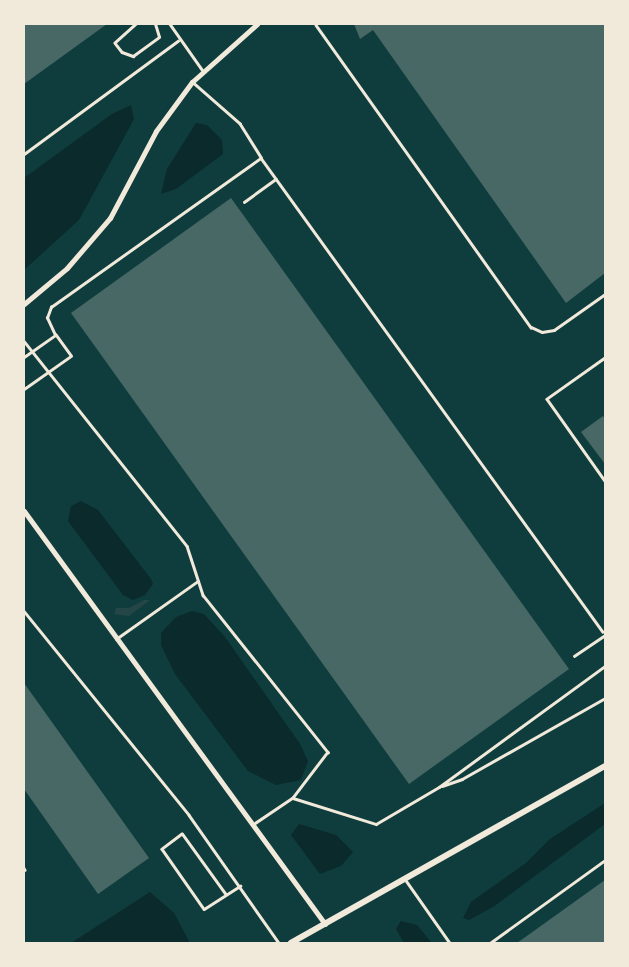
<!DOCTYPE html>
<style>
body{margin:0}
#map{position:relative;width:629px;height:967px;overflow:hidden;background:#0f3d3e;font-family:"Noto Sans",sans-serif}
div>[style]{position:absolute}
.green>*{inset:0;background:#244646}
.water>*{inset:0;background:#0a2a2b}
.building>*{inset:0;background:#486865}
.service>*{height:2.5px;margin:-1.25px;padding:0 1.25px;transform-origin:1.25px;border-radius:1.25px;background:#f1e9da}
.minor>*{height:5px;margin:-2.5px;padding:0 2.5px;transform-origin:2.5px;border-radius:2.5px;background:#f1e9da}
.tertiary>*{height:5.5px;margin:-2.75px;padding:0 2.75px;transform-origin:2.75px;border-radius:2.75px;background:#f1e9da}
span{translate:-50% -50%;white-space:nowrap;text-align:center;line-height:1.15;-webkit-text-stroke:4.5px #f1e9da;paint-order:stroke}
.frame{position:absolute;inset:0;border:25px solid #f1e9da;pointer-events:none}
</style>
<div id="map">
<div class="green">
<i style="clip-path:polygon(144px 600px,150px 600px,129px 616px,114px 614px,116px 608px,129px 608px)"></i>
</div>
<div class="water">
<i style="clip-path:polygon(131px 105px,134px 119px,79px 220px,24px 270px,24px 178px,112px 114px)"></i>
<i style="clip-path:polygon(196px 123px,207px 125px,222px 140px,223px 154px,176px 189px,161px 194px,167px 169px)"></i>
<i style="clip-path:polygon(81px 501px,98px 510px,151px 579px,153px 584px,145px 595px,133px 600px,123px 595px,68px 521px,71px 506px)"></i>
<i style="clip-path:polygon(192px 611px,204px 614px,225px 637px,300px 744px,308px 761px,301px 780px,276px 785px,248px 771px,175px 674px,161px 645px,161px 633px,176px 617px)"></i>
<i style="clip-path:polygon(605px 803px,605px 824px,493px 907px,469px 920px,463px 918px,471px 902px,526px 863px,550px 839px)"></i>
<i style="clip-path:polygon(299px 824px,336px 835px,353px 852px,341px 866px,320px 874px,291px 835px)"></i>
<i style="clip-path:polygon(150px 892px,174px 913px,190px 943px,71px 943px)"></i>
<i style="clip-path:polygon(401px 921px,417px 925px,432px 943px,404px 943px,396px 929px)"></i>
</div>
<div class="building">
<i style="clip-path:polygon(24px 24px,107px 24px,24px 84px)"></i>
<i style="clip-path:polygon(354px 24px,605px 24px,605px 273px,566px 303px,373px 30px,360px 39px)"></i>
<i style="clip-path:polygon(231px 198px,569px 669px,409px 784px,71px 313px)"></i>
<i style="clip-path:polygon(603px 416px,605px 420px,605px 464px,581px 432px)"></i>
<i style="clip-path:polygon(24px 683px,149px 858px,98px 894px,24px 789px)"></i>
<i style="clip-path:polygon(605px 880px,605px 943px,517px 943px)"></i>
</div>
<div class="service">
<i style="left:136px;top:24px;width:28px;rotate:138deg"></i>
<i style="left:115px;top:43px;width:11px;rotate:52deg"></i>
<i style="left:122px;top:52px;width:12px;rotate:20deg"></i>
<i style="left:133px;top:56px;width:32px;rotate:-36deg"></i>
<i style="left:159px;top:37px;width:14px;rotate:-107deg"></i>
<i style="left:170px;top:24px;width:57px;rotate:54.9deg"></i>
<i style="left:316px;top:25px;width:371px;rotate:54.6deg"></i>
<i style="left:531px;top:327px;width:12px;rotate:24deg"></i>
<i style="left:542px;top:332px;width:12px;rotate:-9deg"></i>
<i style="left:554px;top:330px;width:62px;rotate:-35.2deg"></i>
<i style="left:24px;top:154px;width:191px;rotate:-36.3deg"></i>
<i style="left:261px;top:158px;width:584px;rotate:54.19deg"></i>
<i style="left:244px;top:202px;width:39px;rotate:-36deg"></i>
<i style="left:24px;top:341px;width:262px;rotate:51.5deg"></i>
<i style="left:187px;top:546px;width:52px;rotate:71.9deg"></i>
<i style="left:203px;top:595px;width:201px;rotate:51.5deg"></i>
<i style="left:328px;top:752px;width:58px;rotate:127.3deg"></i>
<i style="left:293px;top:798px;width:48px;rotate:146deg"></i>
<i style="left:24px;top:357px;width:38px;rotate:-35deg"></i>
<i style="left:55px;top:335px;width:19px;rotate:-115deg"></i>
<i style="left:47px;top:318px;width:12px;rotate:-70deg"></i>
<i style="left:51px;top:307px;width:257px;rotate:-35.4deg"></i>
<i style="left:261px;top:158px;width:40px;rotate:-122deg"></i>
<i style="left:240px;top:124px;width:64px;rotate:-138.8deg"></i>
<i style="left:605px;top:358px;width:71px;rotate:144.7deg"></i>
<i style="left:547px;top:399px;width:100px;rotate:54.7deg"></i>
<i style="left:24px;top:389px;width:57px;rotate:-35.1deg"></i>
<i style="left:71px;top:356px;width:26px;rotate:-126deg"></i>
<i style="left:24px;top:611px;width:262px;rotate:51deg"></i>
<i style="left:189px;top:815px;width:156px;rotate:54.9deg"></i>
<i style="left:116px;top:639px;width:100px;rotate:-35.3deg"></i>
<i style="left:574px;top:656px;width:37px;rotate:-34deg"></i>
<i style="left:442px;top:786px;width:21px;rotate:-19deg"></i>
<i style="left:462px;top:779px;width:164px;rotate:-29.5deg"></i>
<i style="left:293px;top:798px;width:87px;rotate:17.4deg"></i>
<i style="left:376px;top:824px;width:73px;rotate:-30.4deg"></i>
<i style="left:439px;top:787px;width:205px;rotate:-36.1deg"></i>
<i style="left:24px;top:868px;width:2px;rotate:63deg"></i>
<i style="left:405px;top:879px;width:78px;rotate:54.9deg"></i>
<i style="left:226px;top:895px;width:75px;rotate:-125.8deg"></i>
<i style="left:182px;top:834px;width:25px;rotate:143deg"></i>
<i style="left:162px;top:849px;width:73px;rotate:55deg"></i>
<i style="left:204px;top:909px;width:43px;rotate:-32.6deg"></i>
<i style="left:490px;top:943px;width:142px;rotate:-35.8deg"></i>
</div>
<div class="minor">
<i style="left:24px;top:304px;width:56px;rotate:-39.9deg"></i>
<i style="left:67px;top:268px;width:66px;rotate:-49.3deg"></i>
<i style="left:110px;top:218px;width:98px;rotate:-62.1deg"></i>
<i style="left:156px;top:131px;width:61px;rotate:-53.7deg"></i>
<i style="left:192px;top:82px;width:87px;rotate:-41.7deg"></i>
<i style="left:24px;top:511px;width:511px;rotate:53.91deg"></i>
</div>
<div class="tertiary">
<i style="left:291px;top:943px;width:360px;rotate:-29.4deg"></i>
</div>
<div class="frame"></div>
</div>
